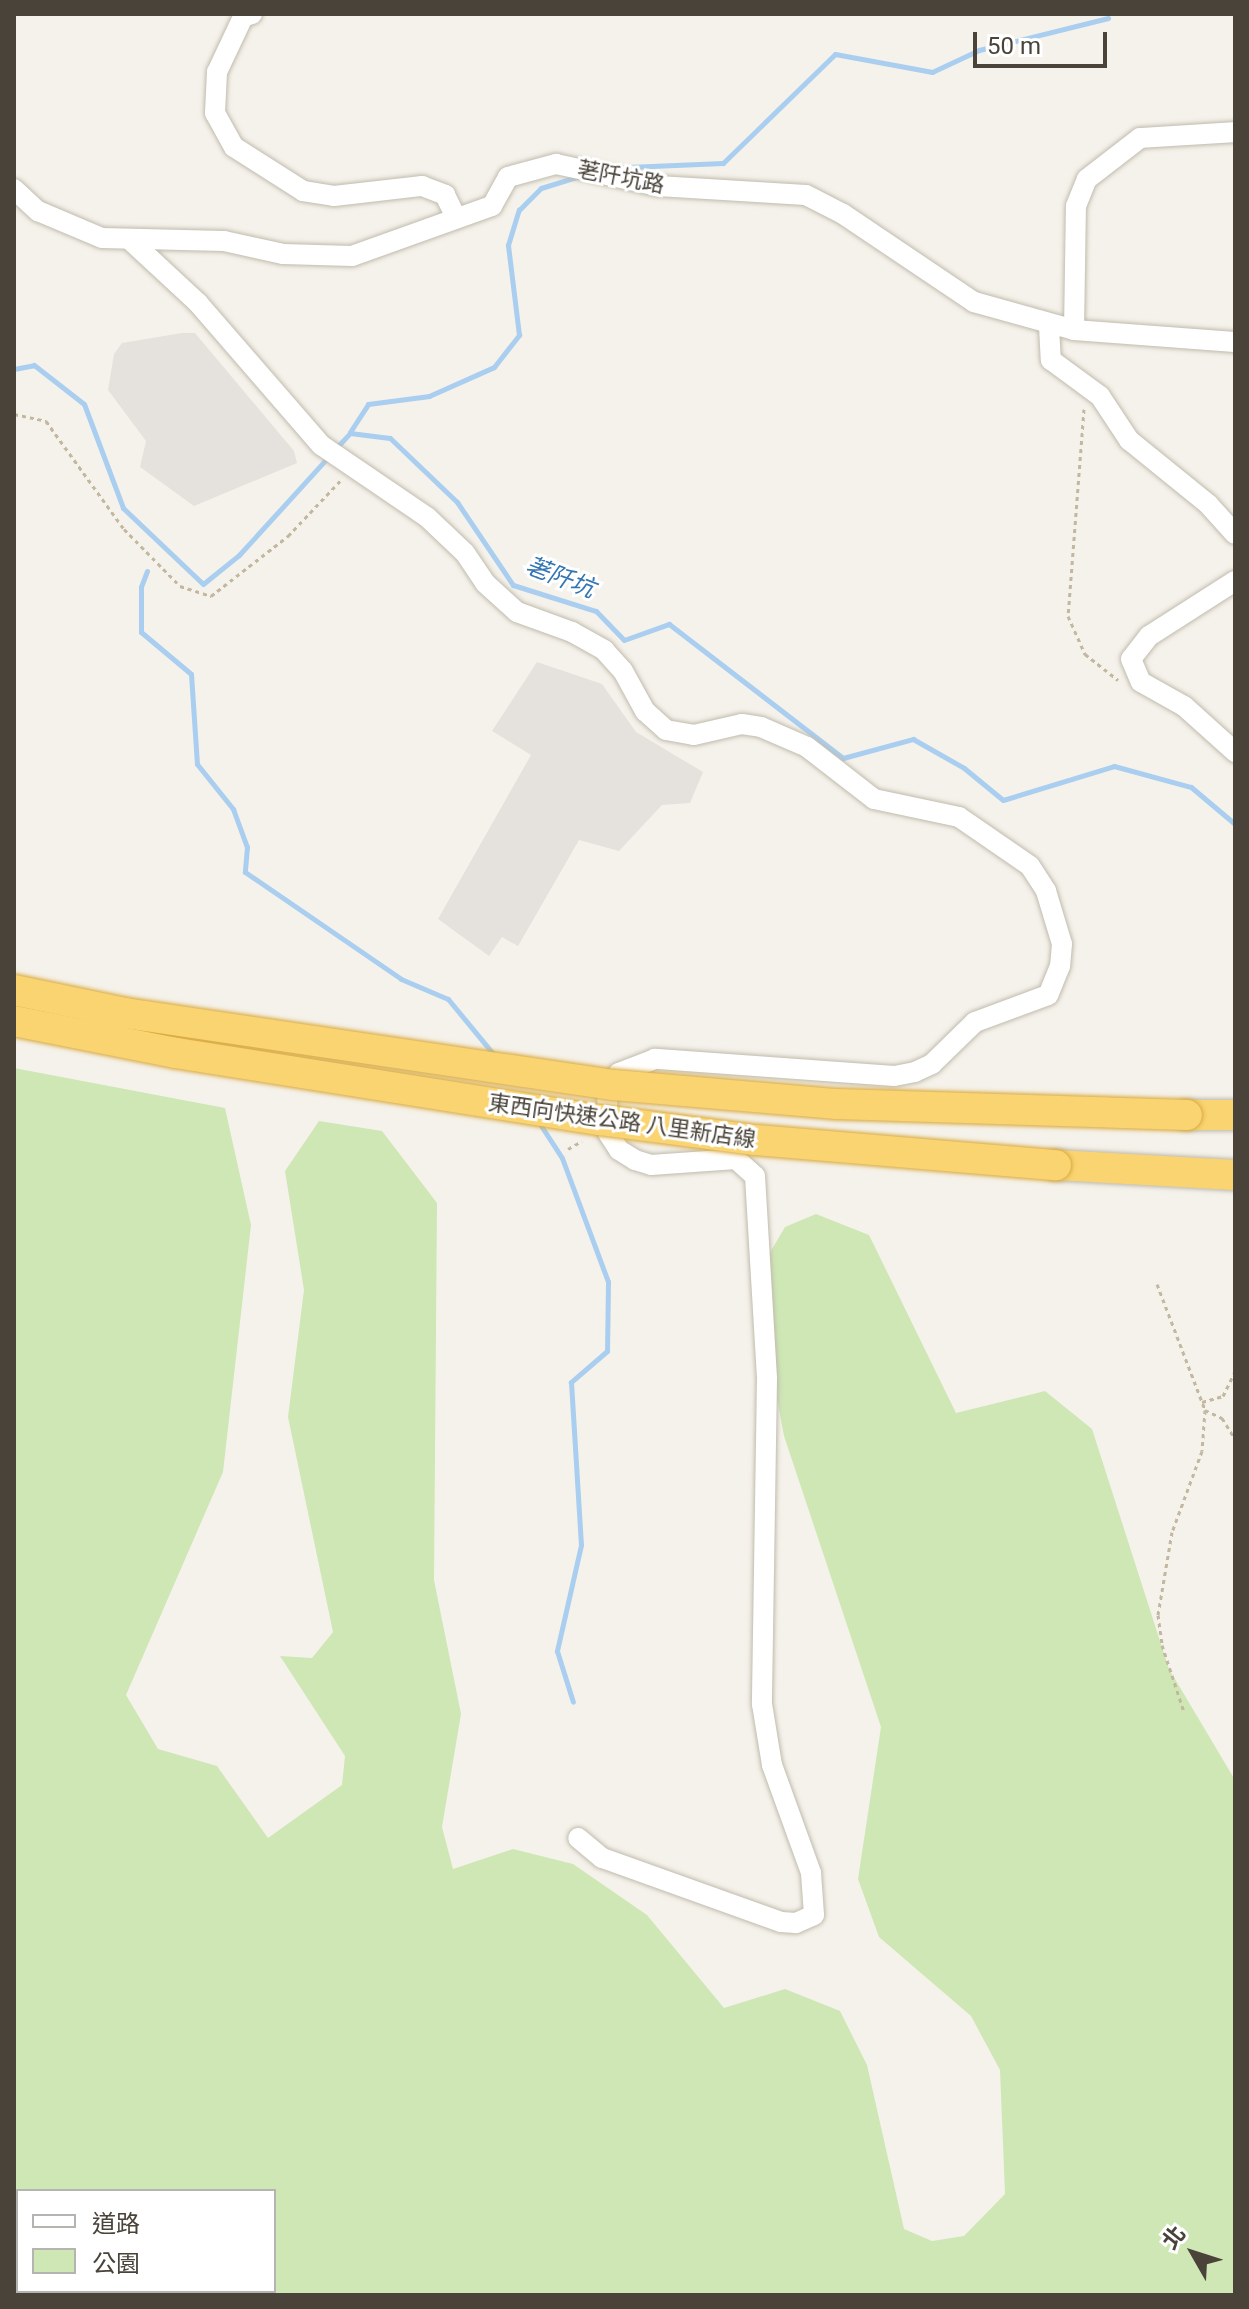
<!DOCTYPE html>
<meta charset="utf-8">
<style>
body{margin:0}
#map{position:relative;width:1249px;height:2309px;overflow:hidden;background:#f5f2eb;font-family:Roboto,"Noto Sans TC",sans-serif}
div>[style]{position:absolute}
.industrial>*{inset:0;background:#e5e1dc}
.green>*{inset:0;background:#cee7b5}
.stream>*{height:5px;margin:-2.5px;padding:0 2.5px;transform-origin:2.5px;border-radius:2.5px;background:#a9ceef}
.path>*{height:3px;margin-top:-1.5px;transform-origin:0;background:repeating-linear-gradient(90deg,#c2b79f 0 4px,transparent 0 8px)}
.roads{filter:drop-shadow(0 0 2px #c0bbad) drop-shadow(0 0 2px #c0bbad)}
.minor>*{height:20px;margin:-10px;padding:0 10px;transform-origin:10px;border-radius:10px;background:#fff}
.highway>*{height:30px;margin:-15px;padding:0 15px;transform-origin:15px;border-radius:15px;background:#fad471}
.bridges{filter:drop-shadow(0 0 2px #d9aa40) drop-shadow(0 0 2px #d9aa40)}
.highway-bridge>*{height:30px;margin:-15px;padding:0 15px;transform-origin:15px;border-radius:15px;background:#fad471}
span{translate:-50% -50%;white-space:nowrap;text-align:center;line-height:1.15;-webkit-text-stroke:6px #fff;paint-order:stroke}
.street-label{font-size:22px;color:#494339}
.water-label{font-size:24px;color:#3475b3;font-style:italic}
.frame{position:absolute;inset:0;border:16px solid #494339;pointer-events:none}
.legend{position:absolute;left:16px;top:2189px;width:260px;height:104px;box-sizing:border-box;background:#fff;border:2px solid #b6b4b0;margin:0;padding:10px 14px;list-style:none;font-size:24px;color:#494339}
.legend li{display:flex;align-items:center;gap:16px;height:40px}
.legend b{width:40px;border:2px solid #b6b4b0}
.north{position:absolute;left:1153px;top:2213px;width:80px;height:80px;-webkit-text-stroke:6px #fff;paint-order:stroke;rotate:309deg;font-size:22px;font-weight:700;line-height:32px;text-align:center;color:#494339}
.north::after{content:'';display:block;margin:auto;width:28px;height:36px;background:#494339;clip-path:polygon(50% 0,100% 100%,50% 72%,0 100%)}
.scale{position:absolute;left:973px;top:32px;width:134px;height:36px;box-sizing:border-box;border:4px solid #494339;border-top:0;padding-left:10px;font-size:24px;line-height:28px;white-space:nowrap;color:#494339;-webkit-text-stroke:6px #fff;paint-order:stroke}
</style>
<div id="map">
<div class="industrial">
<i style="clip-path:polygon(182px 333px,195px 333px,294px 451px,297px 463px,194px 506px,140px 467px,146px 441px,108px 390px,114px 354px,122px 343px)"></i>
<i style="clip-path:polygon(537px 662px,602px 684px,636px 732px,703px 772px,690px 803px,662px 805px,619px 851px,579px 840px,518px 946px,502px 937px,489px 956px,438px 919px,531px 755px,492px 731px)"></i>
</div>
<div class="green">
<i style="clip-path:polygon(evenodd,14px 1068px,225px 1108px,251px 1225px,223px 1472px,126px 1695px,158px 1749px,217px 1766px,268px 1838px,342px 1785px,345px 1756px,280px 1656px,312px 1658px,333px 1632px,288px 1417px,304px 1290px,285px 1171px,319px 1121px,382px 1131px,437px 1203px,434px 1580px,461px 1714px,442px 1827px,453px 1869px,513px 1849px,573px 1864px,647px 1915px,724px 2008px,785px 1989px,840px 2011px,867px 2065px,904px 2229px,932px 2241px,964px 2236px,1005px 2194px,1000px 2070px,971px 2016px,879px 1937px,858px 1879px,881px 1727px,784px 1436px,755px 1278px,785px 1227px,816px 1214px,869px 1235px,956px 1413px,1045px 1391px,1092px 1429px,1169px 1669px,1235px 1780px,1235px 2295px,14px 2295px,14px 1068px,18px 2191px,274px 2191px,274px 2291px,18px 2291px,18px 2191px)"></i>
</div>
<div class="stream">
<i style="left:604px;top:168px;width:119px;rotate:-2.4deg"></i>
<i style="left:723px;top:163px;width:156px;rotate:-44.2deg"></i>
<i style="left:835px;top:54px;width:99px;rotate:10.5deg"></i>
<i style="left:932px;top:72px;width:52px;rotate:-25.1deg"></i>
<i style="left:979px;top:50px;width:133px;rotate:-13.9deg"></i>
<i style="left:14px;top:369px;width:20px;rotate:-11deg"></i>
<i style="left:34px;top:365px;width:63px;rotate:38deg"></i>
<i style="left:84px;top:404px;width:111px;rotate:69.4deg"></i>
<i style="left:123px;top:508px;width:110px;rotate:43.5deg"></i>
<i style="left:203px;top:584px;width:46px;rotate:-38.9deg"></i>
<i style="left:239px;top:555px;width:135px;rotate:-47.7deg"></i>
<i style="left:350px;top:432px;width:33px;rotate:-57deg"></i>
<i style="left:368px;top:404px;width:62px;rotate:-7.5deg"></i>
<i style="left:429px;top:396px;width:71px;rotate:-24deg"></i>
<i style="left:494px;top:367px;width:41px;rotate:-52deg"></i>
<i style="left:519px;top:335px;width:91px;rotate:-97deg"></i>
<i style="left:508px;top:245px;width:37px;rotate:-73deg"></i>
<i style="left:519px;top:210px;width:31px;rotate:-45deg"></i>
<i style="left:541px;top:188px;width:41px;rotate:-17.1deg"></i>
<i style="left:337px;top:447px;width:19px;rotate:-47deg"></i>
<i style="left:350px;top:433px;width:40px;rotate:7.1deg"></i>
<i style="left:390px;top:438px;width:93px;rotate:43.7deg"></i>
<i style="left:457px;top:502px;width:100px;rotate:56deg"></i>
<i style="left:513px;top:585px;width:87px;rotate:17.4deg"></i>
<i style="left:596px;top:611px;width:40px;rotate:46deg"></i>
<i style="left:624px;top:640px;width:48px;rotate:-19.6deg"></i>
<i style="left:669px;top:624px;width:220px;rotate:37.6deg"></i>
<i style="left:843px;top:758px;width:73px;rotate:-15.2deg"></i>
<i style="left:913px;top:739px;width:59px;rotate:29.6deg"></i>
<i style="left:964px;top:768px;width:50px;rotate:39.4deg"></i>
<i style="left:1003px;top:800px;width:116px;rotate:-17deg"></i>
<i style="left:1114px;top:766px;width:80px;rotate:15.3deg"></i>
<i style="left:1191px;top:787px;width:57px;rotate:40.1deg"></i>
<i style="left:147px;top:571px;width:17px;rotate:111deg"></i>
<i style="left:141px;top:587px;width:45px;rotate:90deg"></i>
<i style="left:141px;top:632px;width:65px;rotate:40deg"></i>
<i style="left:191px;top:674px;width:90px;rotate:86.2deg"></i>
<i style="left:197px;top:764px;width:58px;rotate:51.3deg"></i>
<i style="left:233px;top:809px;width:40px;rotate:69.8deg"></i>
<i style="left:247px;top:847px;width:25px;rotate:95deg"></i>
<i style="left:245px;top:872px;width:189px;rotate:34.4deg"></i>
<i style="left:401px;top:979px;width:51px;rotate:23.1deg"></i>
<i style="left:448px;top:999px;width:74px;rotate:50.5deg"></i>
<i style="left:538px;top:1121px;width:44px;rotate:57deg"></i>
<i style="left:562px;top:1158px;width:132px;rotate:69.6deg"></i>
<i style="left:608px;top:1282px;width:69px;rotate:90.8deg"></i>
<i style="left:607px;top:1351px;width:48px;rotate:139.3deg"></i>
<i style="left:571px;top:1382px;width:163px;rotate:86.5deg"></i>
<i style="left:581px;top:1545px;width:109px;rotate:102.8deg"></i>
<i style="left:557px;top:1651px;width:53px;rotate:72.6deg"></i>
</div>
<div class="path">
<i style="left:1084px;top:409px;width:208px;rotate:94.4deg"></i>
<i style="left:1068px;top:616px;width:42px;rotate:65.9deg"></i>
<i style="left:1085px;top:654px;width:42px;rotate:38.2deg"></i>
<i style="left:14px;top:414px;width:33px;rotate:12deg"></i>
<i style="left:46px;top:421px;width:133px;rotate:54.2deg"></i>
<i style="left:124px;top:529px;width:80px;rotate:45.5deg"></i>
<i style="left:180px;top:586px;width:33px;rotate:18deg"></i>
<i style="left:211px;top:596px;width:98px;rotate:-37.9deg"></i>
<i style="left:288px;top:536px;width:76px;rotate:-46.6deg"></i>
<i style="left:568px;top:1149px;width:16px;rotate:-30deg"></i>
<i style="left:1157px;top:1284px;width:135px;rotate:69.1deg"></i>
<i style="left:1205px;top:1410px;width:41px;rotate:94.2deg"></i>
<i style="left:1202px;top:1451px;width:86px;rotate:110.3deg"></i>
<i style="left:1172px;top:1532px;width:84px;rotate:99.6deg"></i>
<i style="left:1158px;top:1615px;width:30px;rotate:82deg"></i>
<i style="left:1162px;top:1645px;width:71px;rotate:71.8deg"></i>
<i style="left:1202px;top:1402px;width:22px;rotate:-16deg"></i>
<i style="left:1223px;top:1396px;width:28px;rotate:-64deg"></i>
<i style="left:1205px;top:1410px;width:19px;rotate:25deg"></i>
<i style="left:1222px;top:1418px;width:25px;rotate:58deg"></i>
</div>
<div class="roads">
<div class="minor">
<i style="left:252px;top:14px;width:9px;rotate:162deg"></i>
<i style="left:243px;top:17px;width:61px;rotate:115.3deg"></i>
<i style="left:217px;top:72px;width:41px;rotate:92.8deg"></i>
<i style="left:215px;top:113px;width:39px;rotate:61deg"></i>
<i style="left:234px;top:147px;width:82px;rotate:32.5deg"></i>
<i style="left:303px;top:191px;width:31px;rotate:9deg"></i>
<i style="left:334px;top:196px;width:89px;rotate:-6.5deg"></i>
<i style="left:422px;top:186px;width:25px;rotate:21deg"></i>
<i style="left:445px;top:195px;width:25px;rotate:64deg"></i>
<i style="left:14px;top:189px;width:33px;rotate:43deg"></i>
<i style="left:38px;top:211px;width:69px;rotate:22.9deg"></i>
<i style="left:102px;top:238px;width:122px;rotate:1.4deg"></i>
<i style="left:224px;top:241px;width:60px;rotate:12.4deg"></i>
<i style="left:283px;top:254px;width:69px;rotate:1.7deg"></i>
<i style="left:352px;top:256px;width:149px;rotate:-19.7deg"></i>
<i style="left:492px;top:206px;width:33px;rotate:-61deg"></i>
<i style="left:508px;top:177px;width:50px;rotate:-15.2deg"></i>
<i style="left:556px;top:164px;width:104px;rotate:12.2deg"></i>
<i style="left:658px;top:186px;width:148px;rotate:3.5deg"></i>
<i style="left:806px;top:195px;width:42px;rotate:27.2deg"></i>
<i style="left:843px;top:214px;width:158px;rotate:33.9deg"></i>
<i style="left:974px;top:302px;width:104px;rotate:15.6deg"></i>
<i style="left:1074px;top:330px;width:161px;rotate:4.3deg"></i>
<i style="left:130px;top:240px;width:93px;rotate:42.8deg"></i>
<i style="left:198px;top:303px;width:188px;rotate:49.1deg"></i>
<i style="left:321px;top:445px;width:128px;rotate:34.2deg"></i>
<i style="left:427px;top:517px;width:52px;rotate:43.5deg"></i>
<i style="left:465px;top:553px;width:36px;rotate:56deg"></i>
<i style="left:485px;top:583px;width:43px;rotate:42.2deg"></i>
<i style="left:517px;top:612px;width:59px;rotate:20deg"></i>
<i style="left:572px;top:632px;width:37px;rotate:29deg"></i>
<i style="left:604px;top:650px;width:28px;rotate:48deg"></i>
<i style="left:623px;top:671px;width:46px;rotate:61.2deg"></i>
<i style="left:645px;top:711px;width:28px;rotate:42deg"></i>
<i style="left:666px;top:730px;width:28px;rotate:10deg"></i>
<i style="left:694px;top:735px;width:49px;rotate:-12.9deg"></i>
<i style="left:742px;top:724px;width:19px;rotate:9deg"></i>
<i style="left:761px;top:727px;width:50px;rotate:23.5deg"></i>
<i style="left:807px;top:747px;width:85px;rotate:37.8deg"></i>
<i style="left:874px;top:799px;width:87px;rotate:12deg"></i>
<i style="left:959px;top:817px;width:86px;rotate:34.6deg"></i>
<i style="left:1030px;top:866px;width:30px;rotate:57deg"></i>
<i style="left:1046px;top:891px;width:55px;rotate:73.2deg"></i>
<i style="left:1062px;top:944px;width:22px;rotate:95deg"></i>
<i style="left:1060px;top:966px;width:31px;rotate:112deg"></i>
<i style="left:1048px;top:995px;width:78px;rotate:159.7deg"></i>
<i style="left:975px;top:1022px;width:60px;rotate:135.7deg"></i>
<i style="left:932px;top:1064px;width:19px;rotate:155deg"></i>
<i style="left:915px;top:1072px;width:21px;rotate:169deg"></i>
<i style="left:894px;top:1076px;width:240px;rotate:-175.9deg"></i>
<i style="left:655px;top:1059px;width:39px;rotate:159deg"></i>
<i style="left:619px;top:1073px;width:22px;rotate:122deg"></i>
<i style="left:607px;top:1092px;width:41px;rotate:88.6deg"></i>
<i style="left:608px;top:1133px;width:20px;rotate:57deg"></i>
<i style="left:619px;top:1150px;width:19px;rotate:32deg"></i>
<i style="left:635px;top:1160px;width:17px;rotate:17deg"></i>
<i style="left:651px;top:1165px;width:85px;rotate:-4deg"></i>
<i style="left:736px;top:1159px;width:25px;rotate:42deg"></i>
<i style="left:755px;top:1176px;width:202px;rotate:86.6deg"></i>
<i style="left:767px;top:1378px;width:326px;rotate:90.9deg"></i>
<i style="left:762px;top:1704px;width:62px;rotate:80.7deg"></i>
<i style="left:772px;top:1765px;width:115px;rotate:70.1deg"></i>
<i style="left:811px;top:1873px;width:42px;rotate:85.9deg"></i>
<i style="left:814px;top:1915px;width:20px;rotate:156deg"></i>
<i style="left:796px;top:1923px;width:15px;rotate:-176deg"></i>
<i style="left:781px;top:1922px;width:190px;rotate:-160.3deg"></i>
<i style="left:602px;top:1858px;width:31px;rotate:-140deg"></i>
<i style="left:1049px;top:326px;width:34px;rotate:87deg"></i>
<i style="left:1051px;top:360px;width:61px;rotate:36.3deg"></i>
<i style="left:1100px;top:396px;width:53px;rotate:56.6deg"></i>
<i style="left:1129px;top:440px;width:102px;rotate:39deg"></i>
<i style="left:1208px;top:504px;width:40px;rotate:48deg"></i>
<i style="left:1074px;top:330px;width:124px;rotate:-89.1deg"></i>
<i style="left:1076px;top:206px;width:29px;rotate:-68deg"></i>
<i style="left:1087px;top:179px;width:67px;rotate:-37.7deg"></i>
<i style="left:1140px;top:138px;width:95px;rotate:-3.6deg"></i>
<i style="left:1235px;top:581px;width:102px;rotate:147.4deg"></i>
<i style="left:1149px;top:636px;width:29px;rotate:128deg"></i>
<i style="left:1131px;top:659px;width:25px;rotate:67deg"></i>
<i style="left:1141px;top:682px;width:49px;rotate:29.2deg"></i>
<i style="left:1184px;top:706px;width:69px;rotate:42deg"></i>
</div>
<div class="highway">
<i style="left:1187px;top:1115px;width:48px"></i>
<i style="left:1056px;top:1165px;width:179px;rotate:3.2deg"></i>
</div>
</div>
<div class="bridges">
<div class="highway-bridge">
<i style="left:14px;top:990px;width:113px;rotate:11.7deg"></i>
<i style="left:125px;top:1013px;width:494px;rotate:8.4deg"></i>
<i style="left:614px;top:1085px;width:224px;rotate:4.9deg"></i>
<i style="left:837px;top:1104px;width:350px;rotate:1.8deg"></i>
<i style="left:14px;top:1021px;width:165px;rotate:11.2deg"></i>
<i style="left:176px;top:1053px;width:430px;rotate:9deg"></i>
<i style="left:601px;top:1120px;width:156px;rotate:7.4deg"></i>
<i style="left:756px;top:1140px;width:301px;rotate:4.8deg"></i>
</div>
</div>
<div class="street-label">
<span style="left:621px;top:177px;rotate:11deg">荖阡坑路</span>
<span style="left:622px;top:1121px;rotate:8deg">東西向快速公路 八里新店線</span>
</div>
<div class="water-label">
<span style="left:560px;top:578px;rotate:21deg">荖阡坑</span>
</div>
<div class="frame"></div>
<ul class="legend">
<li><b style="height:10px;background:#fff"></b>道路</li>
<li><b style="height:22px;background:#cee7b5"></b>公園</li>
</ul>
<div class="north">北</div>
<div class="scale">50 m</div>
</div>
